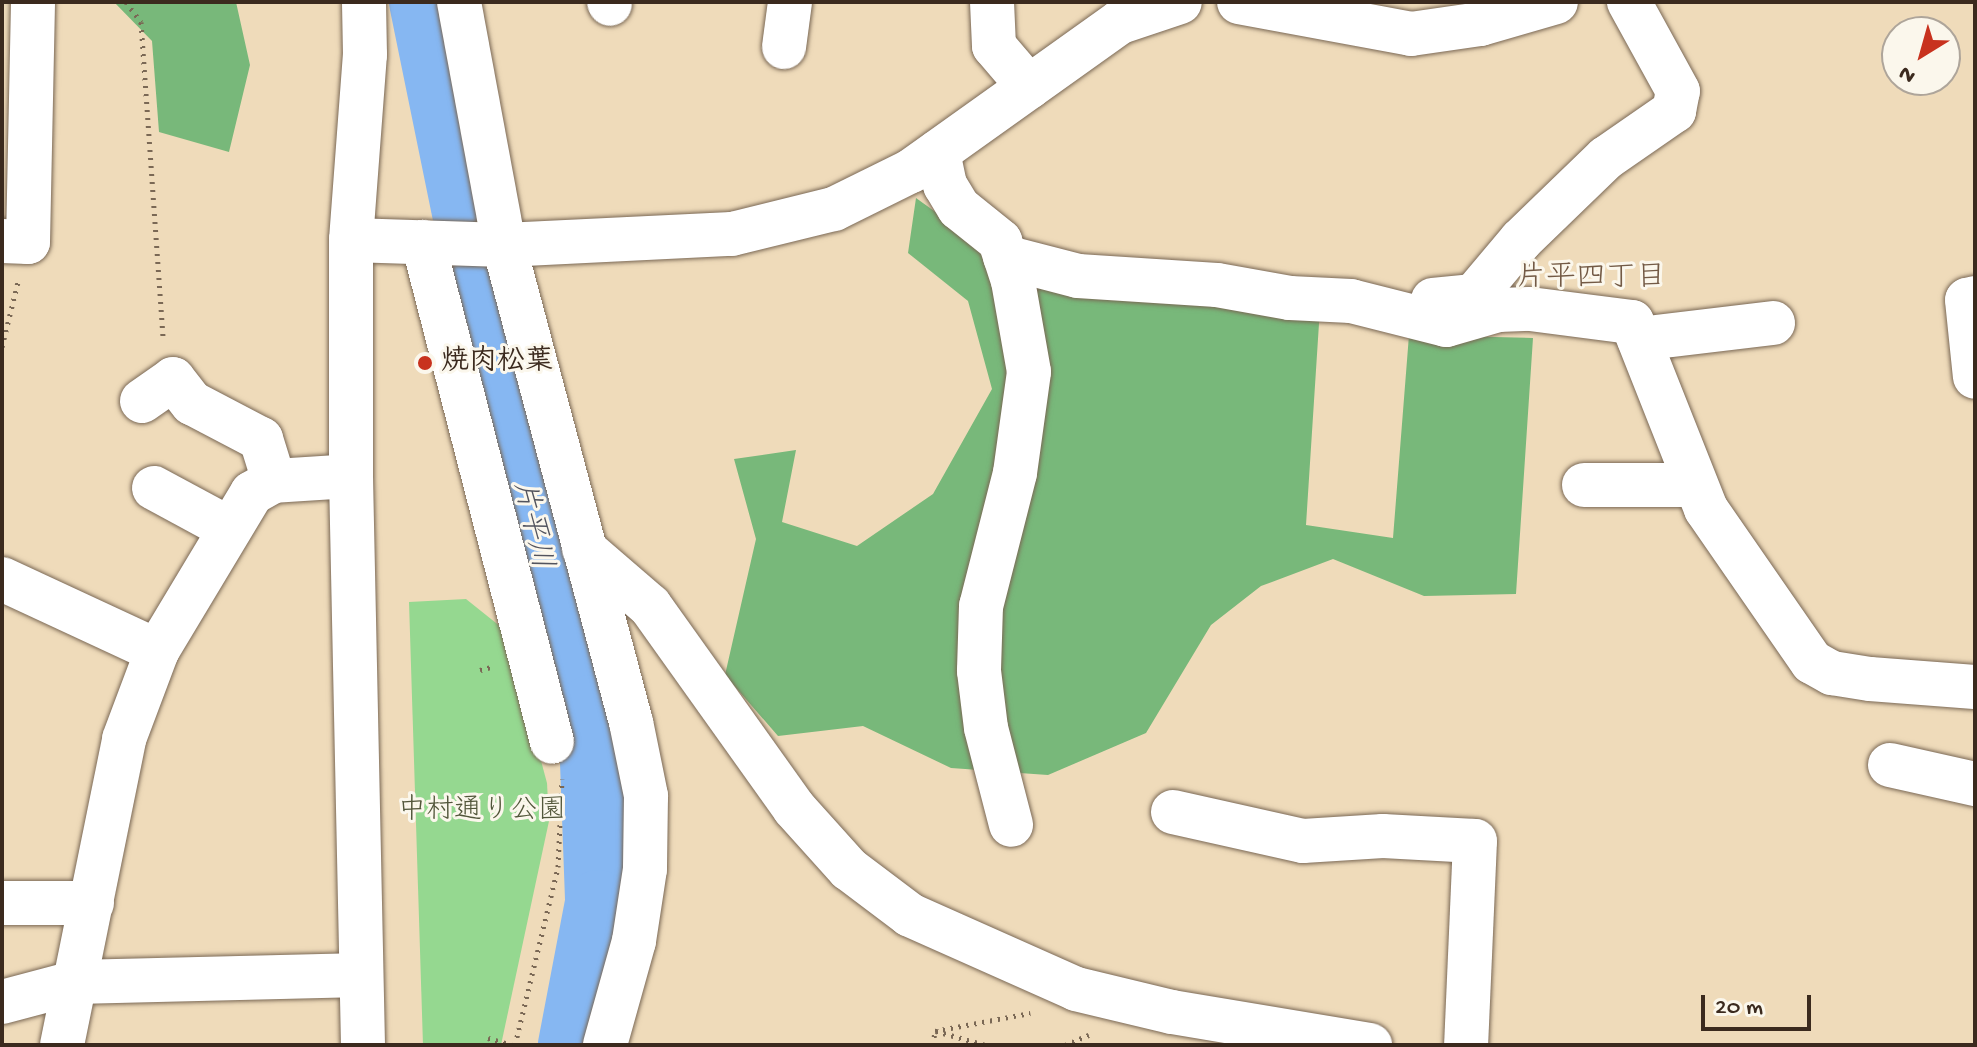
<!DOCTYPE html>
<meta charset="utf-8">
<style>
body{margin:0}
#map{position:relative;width:1977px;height:1047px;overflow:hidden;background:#efdbba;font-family:"Gochi Hand","Klee One",sans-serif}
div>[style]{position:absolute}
.green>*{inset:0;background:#95d890}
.forest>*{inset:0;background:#78b87a}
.river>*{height:66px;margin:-33px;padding:0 33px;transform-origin:33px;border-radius:33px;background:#86b7f2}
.path>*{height:5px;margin-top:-2.5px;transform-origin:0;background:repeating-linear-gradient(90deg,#7a6855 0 2px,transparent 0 8px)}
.roads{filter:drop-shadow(0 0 2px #7a6855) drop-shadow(0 0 2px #7a6855)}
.minor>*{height:44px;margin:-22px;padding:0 22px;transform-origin:22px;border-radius:22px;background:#fff}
.major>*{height:44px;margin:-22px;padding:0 22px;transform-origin:22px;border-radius:22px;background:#fff}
.dots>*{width:22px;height:22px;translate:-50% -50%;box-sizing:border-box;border:4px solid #fbf7ec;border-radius:50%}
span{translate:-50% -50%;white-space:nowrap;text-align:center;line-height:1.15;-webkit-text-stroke:6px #fbf7ec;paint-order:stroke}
.poi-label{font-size:28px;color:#3b2a1e;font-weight:700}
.left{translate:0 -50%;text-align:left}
.park-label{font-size:28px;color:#52563a}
.neighbourhood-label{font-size:30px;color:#735a45}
.water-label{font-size:30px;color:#52545e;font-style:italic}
.frame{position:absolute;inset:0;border:4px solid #3b2a1e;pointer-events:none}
.north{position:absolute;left:1881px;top:16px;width:80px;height:80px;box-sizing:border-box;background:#fbf7ec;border:2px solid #aea59a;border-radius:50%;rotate:217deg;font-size:22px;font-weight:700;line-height:32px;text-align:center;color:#3b2a1e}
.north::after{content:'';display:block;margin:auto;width:28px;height:36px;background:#c8321e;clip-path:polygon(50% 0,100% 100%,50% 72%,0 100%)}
.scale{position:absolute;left:1701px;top:995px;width:110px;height:36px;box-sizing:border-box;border:4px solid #3b2a1e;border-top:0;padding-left:10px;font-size:24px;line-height:28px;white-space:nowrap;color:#3b2a1e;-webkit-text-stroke:6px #fbf7ec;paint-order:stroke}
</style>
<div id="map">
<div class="green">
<i style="clip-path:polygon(466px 599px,506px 631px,547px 783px,549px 821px,501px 1045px,423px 1045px,409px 602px)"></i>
</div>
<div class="forest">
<i style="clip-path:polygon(114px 2px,236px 2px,250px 65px,229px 152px,159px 132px,152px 41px)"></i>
<i style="clip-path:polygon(916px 198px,987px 249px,1320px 308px,1306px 525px,1393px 538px,1409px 335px,1533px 338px,1516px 594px,1424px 596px,1333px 559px,1261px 586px,1211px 625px,1146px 733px,1048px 775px,951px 768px,863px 726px,778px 736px,725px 675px,756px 539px,734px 459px,796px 450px,782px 522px,857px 546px,933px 494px,992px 389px,968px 301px,908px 253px)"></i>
</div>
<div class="river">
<i style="left:422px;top:2px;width:575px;rotate:78.46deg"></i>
<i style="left:537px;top:565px;width:153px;rotate:69.3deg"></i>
<i style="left:591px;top:708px;width:195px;rotate:87.9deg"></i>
<i style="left:598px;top:903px;width:145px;rotate:100.8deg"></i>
</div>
<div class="path">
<i style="left:126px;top:2px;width:25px;rotate:53deg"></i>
<i style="left:141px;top:22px;width:319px;rotate:86deg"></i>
<i style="left:2px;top:347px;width:67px;rotate:-76.2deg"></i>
<i style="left:480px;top:670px;width:11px;rotate:-15deg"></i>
<i style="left:935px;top:1031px;width:97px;rotate:-10.7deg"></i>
<i style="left:936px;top:1031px;width:51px;rotate:15.9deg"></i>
<i style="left:488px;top:1038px;width:25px;rotate:16deg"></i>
<i style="left:515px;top:1045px;width:183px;rotate:-76.4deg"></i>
<i style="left:558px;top:867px;width:88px;rotate:-87.4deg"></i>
<i style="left:933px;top:1045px;width:14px;rotate:-82deg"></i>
<i style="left:1065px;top:1045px;width:26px;rotate:-23deg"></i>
</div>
<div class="roads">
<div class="minor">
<i style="left:459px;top:2px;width:247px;rotate:79.5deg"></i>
<i style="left:504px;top:245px;width:494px;rotate:75.1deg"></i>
<i style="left:631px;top:722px;width:76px;rotate:78.5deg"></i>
<i style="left:646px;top:796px;width:73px;rotate:90.8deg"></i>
<i style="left:645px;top:869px;width:73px;rotate:98.7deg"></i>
<i style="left:634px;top:941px;width:108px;rotate:105.6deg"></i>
<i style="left:609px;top:2px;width:2px;rotate:63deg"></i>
<i style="left:992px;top:2px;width:44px;rotate:87.4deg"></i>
<i style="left:994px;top:46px;width:54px;rotate:49.5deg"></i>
<i style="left:1239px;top:2px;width:175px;rotate:10.5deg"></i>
<i style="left:1411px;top:34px;width:70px;rotate:-8.2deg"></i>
<i style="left:1480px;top:24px;width:79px;rotate:-16.1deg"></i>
<i style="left:784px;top:47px;width:45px;rotate:-82.4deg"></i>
<i style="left:938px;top:152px;width:34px;rotate:78deg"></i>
<i style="left:945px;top:185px;width:27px;rotate:59deg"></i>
<i style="left:959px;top:208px;width:53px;rotate:38.8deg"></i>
<i style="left:1000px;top:241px;width:42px;rotate:72deg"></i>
<i style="left:1013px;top:281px;width:92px;rotate:80deg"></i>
<i style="left:1029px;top:372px;width:102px;rotate:97.9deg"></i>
<i style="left:1015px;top:473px;width:137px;rotate:104.3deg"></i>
<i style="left:981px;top:606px;width:65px;rotate:91.8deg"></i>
<i style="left:979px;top:671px;width:57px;rotate:83deg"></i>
<i style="left:986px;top:728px;width:100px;rotate:75.5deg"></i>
<i style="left:351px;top:240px;width:153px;rotate:1.9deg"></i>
<i style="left:504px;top:245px;width:228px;rotate:-2.8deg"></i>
<i style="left:732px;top:234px;width:105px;rotate:-13.8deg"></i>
<i style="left:834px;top:209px;width:86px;rotate:-26.3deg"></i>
<i style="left:911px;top:171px;width:257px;rotate:-35.5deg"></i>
<i style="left:1120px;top:22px;width:63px;rotate:-18.4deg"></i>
<i style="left:2px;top:241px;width:26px;rotate:2deg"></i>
<i style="left:28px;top:242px;width:240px;rotate:-88.8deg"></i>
<i style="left:423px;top:242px;width:516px;rotate:75.53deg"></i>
<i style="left:1005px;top:257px;width:75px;rotate:14.6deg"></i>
<i style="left:1078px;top:276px;width:139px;rotate:3.7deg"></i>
<i style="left:1217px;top:285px;width:74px;rotate:10.1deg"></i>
<i style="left:1290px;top:298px;width:61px;rotate:2.8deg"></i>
<i style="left:1351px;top:301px;width:98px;rotate:14.2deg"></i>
<i style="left:1446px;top:325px;width:54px;rotate:-16.1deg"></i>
<i style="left:1498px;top:310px;width:32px;rotate:-2deg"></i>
<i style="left:1530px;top:309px;width:103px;rotate:7.3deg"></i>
<i style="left:1632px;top:322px;width:201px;rotate:68.4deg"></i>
<i style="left:1706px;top:509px;width:186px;rotate:55.3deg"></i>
<i style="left:1812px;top:662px;width:23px;rotate:29deg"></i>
<i style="left:1832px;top:673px;width:38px;rotate:9deg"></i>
<i style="left:1870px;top:679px;width:105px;rotate:4.4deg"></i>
<i style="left:1975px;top:298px;width:8px;rotate:166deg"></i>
<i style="left:1967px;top:300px;width:77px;rotate:84.1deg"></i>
<i style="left:1433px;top:300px;width:41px;rotate:-5.6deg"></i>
<i style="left:1474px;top:296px;width:73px;rotate:-50deg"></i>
<i style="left:1521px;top:240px;width:118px;rotate:-44deg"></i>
<i style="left:1606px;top:158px;width:83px;rotate:-34.7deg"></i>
<i style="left:1674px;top:111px;width:20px;rotate:-79deg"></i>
<i style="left:1678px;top:91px;width:102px;rotate:-118.8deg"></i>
<i style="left:1639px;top:339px;width:135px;rotate:-6.8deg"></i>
<i style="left:142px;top:401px;width:38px;rotate:-35deg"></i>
<i style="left:173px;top:379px;width:31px;rotate:52deg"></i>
<i style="left:192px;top:403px;width:78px;rotate:27.6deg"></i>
<i style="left:261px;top:439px;width:44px;rotate:72.8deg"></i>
<i style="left:1584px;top:485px;width:111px"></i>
<i style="left:154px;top:488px;width:86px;rotate:28.3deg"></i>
<i style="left:584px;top:549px;width:87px;rotate:40.8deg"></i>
<i style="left:650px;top:606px;width:248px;rotate:54.5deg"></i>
<i style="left:794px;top:808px;width:82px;rotate:48deg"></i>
<i style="left:849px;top:869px;width:76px;rotate:37deg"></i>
<i style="left:910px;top:915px;width:182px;rotate:24deg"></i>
<i style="left:1076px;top:989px;width:99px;rotate:13.5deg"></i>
<i style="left:1172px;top:1012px;width:201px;rotate:9.5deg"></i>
<i style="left:2px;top:579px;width:171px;rotate:24.9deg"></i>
<i style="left:1890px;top:765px;width:87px;rotate:12.6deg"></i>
<i style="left:1173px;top:812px;width:133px;rotate:12.6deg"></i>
<i style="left:1303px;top:841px;width:80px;rotate:-3.6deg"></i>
<i style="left:1383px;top:836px;width:92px;rotate:3.1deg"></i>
<i style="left:1475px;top:841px;width:204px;rotate:92.5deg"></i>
<i style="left:2px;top:903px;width:90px"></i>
<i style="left:2px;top:1002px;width:78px;rotate:-14.9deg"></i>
<i style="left:77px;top:982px;width:284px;rotate:-1.4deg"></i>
<i style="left:62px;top:1045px;width:312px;rotate:-78.5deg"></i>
<i style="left:124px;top:739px;width:94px;rotate:-69.4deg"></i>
<i style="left:157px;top:651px;width:184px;rotate:-59deg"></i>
<i style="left:252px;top:493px;width:25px;rotate:-29deg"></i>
<i style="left:274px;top:481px;width:77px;rotate:-3.7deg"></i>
</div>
<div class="major">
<i style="left:363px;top:1045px;width:569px;rotate:-91.21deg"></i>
<i style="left:351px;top:476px;width:236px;rotate:-90deg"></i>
<i style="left:351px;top:240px;width:186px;rotate:-85.7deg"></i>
<i style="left:365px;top:55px;width:53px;rotate:-91.1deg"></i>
</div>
</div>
<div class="dots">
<i style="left:425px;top:363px;background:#c8321e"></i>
</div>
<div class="poi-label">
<span class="left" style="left:441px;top:363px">焼肉松葉</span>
</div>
<div class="park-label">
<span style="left:482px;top:812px">中村通り公園</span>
</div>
<div class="neighbourhood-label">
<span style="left:1591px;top:280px">片平四丁目</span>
</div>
<div class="water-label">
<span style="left:530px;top:525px;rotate:77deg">片平川</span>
</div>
<div class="frame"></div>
<div class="north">N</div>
<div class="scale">20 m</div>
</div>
